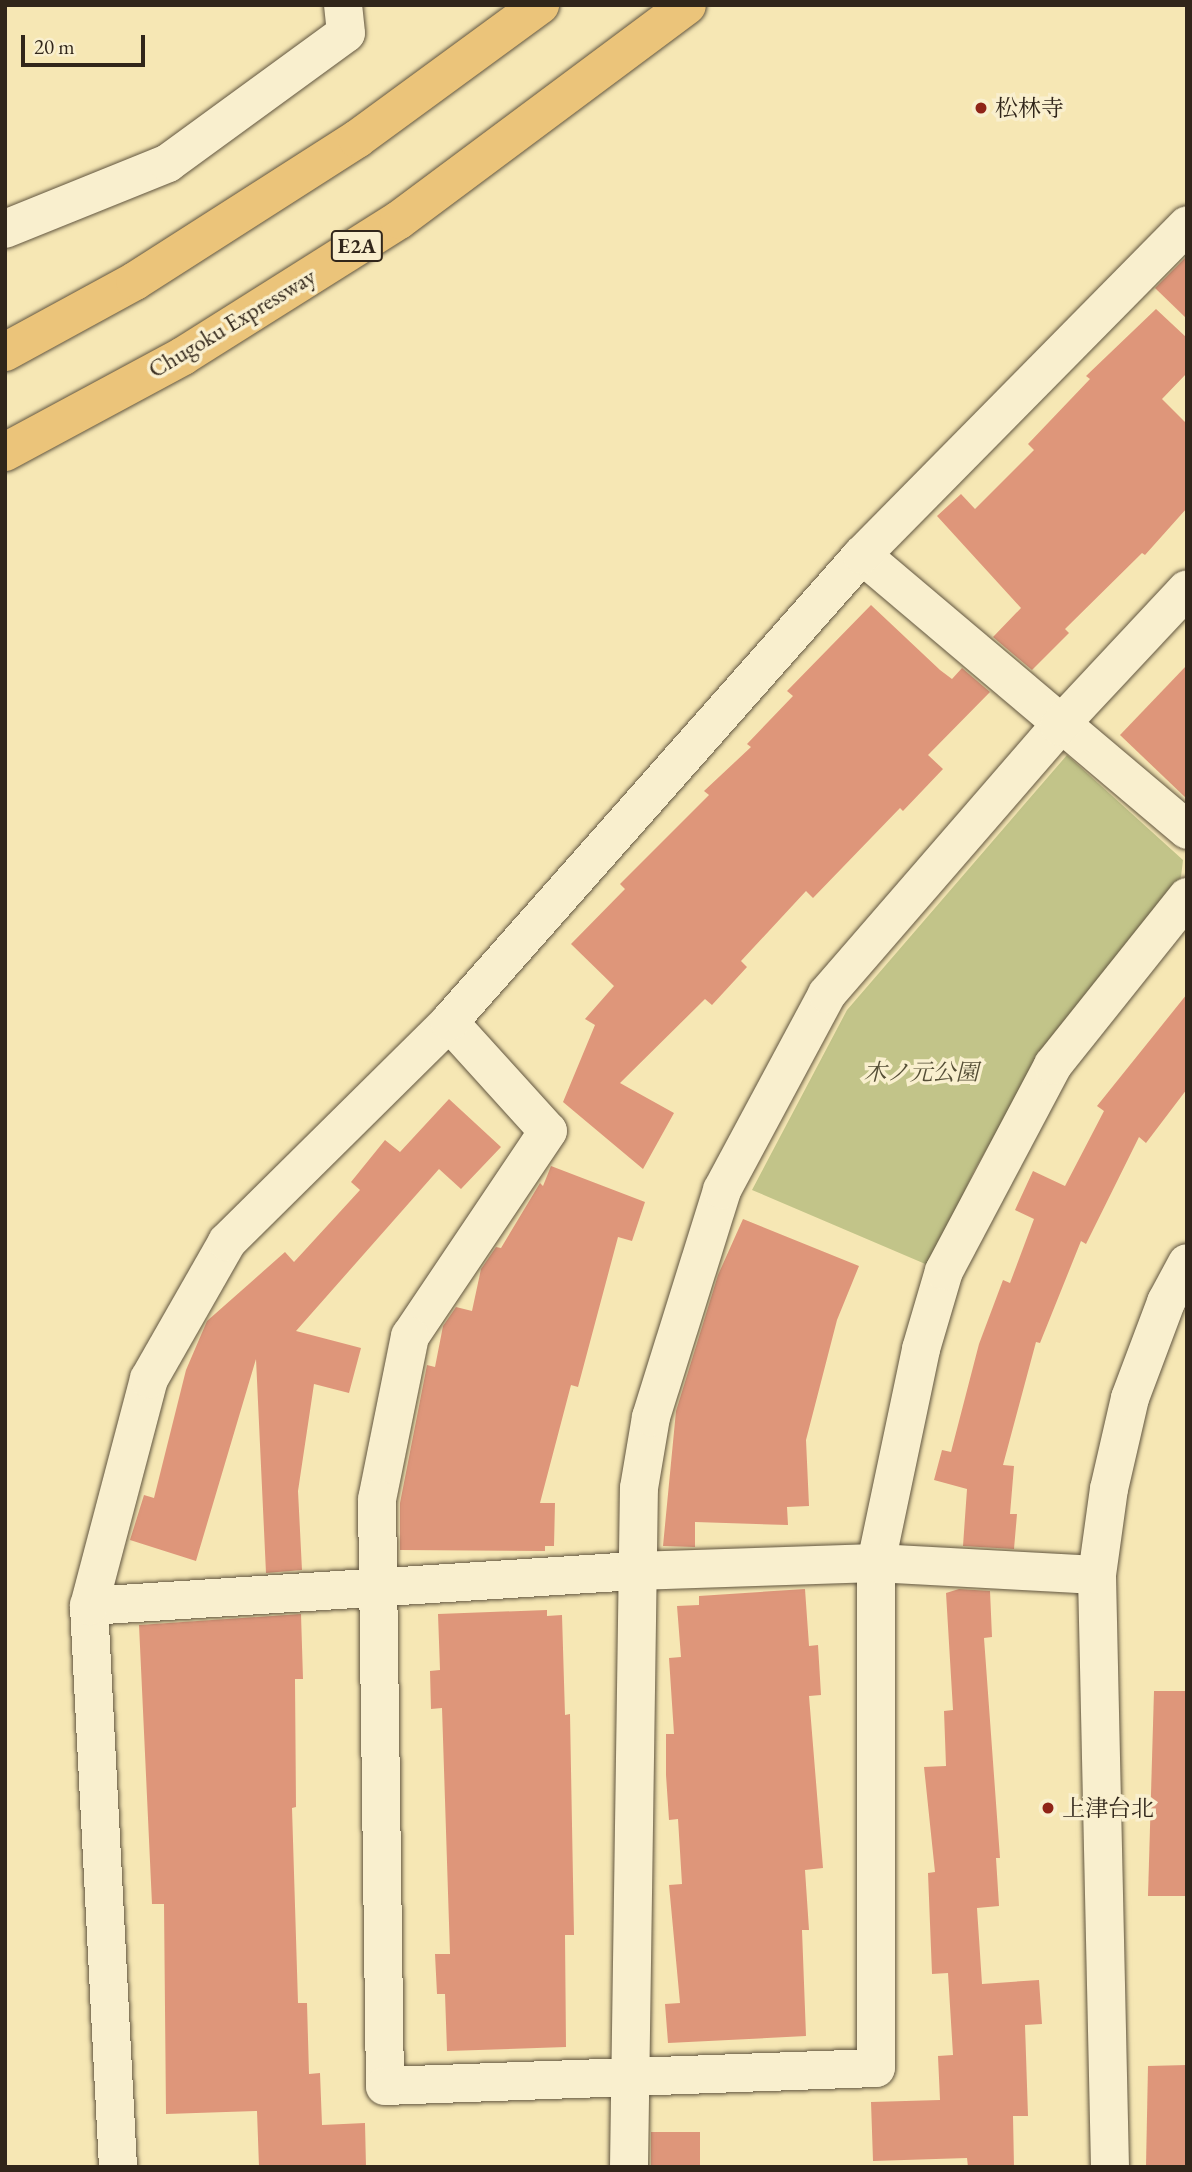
<!DOCTYPE html>
<meta charset="utf-8">
<style>
body{margin:0}
#map{position:relative;width:1192px;height:2172px;overflow:hidden;background:#f6e7b4;font-family:"EB Garamond","Noto Serif JP",serif}
div>[style]{position:absolute}
.green>*{inset:0;background:#c2c489}
.building>*{inset:0;background:#de967a}
.roads{filter:drop-shadow(0 0 2px #625640) drop-shadow(0 0 2px #625640)}
.minor>*{height:38px;margin:-19px;padding:0 19px;transform-origin:19px;border-radius:19px;background:#f9efce}
.highway>*{height:38px;margin:-19px;padding:0 19px;transform-origin:19px;border-radius:19px;background:#ebc47a}
.dots>*{width:19px;height:19px;translate:-50% -50%;box-sizing:border-box;border:4px solid #f9efce;border-radius:50%}
span{translate:-50% -50%;white-space:nowrap;text-align:center;line-height:1.15;-webkit-text-stroke:7px #f9efce;paint-order:stroke}
.shield-label span{padding:2px 5px;background:#f9efce;border:2px solid;border-radius:5px;-webkit-text-stroke-width:0}
.shield-label{font-size:21px;color:#31261a;font-weight:700}
.poi-label{font-size:23px;color:#31261a}
.left{translate:0 -50%;text-align:left}
.street-label{font-size:23px;color:#31261a}
.park-label{font-size:23px;color:#554e36;font-style:italic}
.frame{position:absolute;inset:0;border:7px solid #31261a;pointer-events:none}
.scale{position:absolute;left:21px;top:35px;width:124px;height:32px;box-sizing:border-box;border:4px solid #31261a;border-top:0;padding-left:9px;font-size:21px;line-height:24px;white-space:nowrap;color:#31261a;-webkit-text-stroke:5px #f9efce;paint-order:stroke}
</style>
<div id="map">
<div class="green">
<i style="clip-path:polygon(1067px 755px,1183px 860px,1181px 877px,1039px 1058px,974px 1171px,930px 1266px,752px 1190px,847px 1010px)"></i>
</div>
<div class="building">
<i style="clip-path:polygon(1187px 256px,1187px 319px,1155px 288px)"></i>
<i style="clip-path:polygon(1156px 309px,1187px 338px,1187px 373px,1162px 399px,1187px 424px,1187px 508px,1145px 555px,1142px 553px,1065px 629px,1069px 633px,1032px 670px,993px 637px,1021px 608px,937px 516px,961px 494px,975px 509px,1034px 450px,1028px 444px,1090px 379px,1086px 376px)"></i>
<i style="clip-path:polygon(871px 605px,940px 670px,952px 679px,962px 668px,990px 692px,928px 755px,943px 769px,903px 811px,900px 808px,813px 898px,806px 891px,741px 961px,747px 967px,712px 1005px,705px 999px,620px 1083px,674px 1113px,643px 1169px,563px 1102px,595px 1025px,585px 1019px,614px 986px,571px 944px,625px 889px,620px 884px,709px 795px,704px 791px,751px 747px,747px 744px,793px 696px,787px 691px)"></i>
<i style="clip-path:polygon(1187px 665px,1187px 799px,1120px 735px)"></i>
<i style="clip-path:polygon(1187px 994px,1187px 1089px,1146px 1143px,1139px 1137px,1086px 1244px,1081px 1241px,1040px 1343px,1036px 1342px,1003px 1465px,1014px 1466px,1010px 1514px,1017px 1514px,1014px 1549px,963px 1546px,967px 1489px,934px 1480px,942px 1450px,951px 1452px,979px 1344px,1003px 1280px,1010px 1283px,1034px 1219px,1015px 1210px,1033px 1171px,1065px 1186px,1104px 1111px,1097px 1106px)"></i>
<i style="clip-path:polygon(449px 1099px,501px 1147px,461px 1189px,439px 1169px,296px 1331px,361px 1348px,349px 1393px,314px 1384px,298px 1491px,302px 1570px,266px 1573px,256px 1359px,196px 1561px,130px 1540px,144px 1495px,154px 1498px,186px 1370px,207px 1321px,285px 1252px,294px 1262px,360px 1190px,351px 1182px,385px 1140px,400px 1152px)"></i>
<i style="clip-path:polygon(551px 1166px,645px 1202px,632px 1241px,618px 1237px,578px 1387px,571px 1385px,540px 1503px,555px 1503px,554px 1546px,545px 1546px,545px 1551px,400px 1550px,400px 1503px,427px 1365px,435px 1367px,443px 1326px,456px 1307px,472px 1311px,481px 1269px,496px 1247px,501px 1248px,540px 1183px,543px 1186px)"></i>
<i style="clip-path:polygon(743px 1219px,859px 1266px,837px 1320px,806px 1440px,809px 1506px,787px 1507px,788px 1525px,695px 1522px,695px 1547px,663px 1546px,676px 1411px,718px 1275px)"></i>
<i style="clip-path:polygon(805px 1589px,809px 1646px,818px 1645px,821px 1695px,809px 1696px,823px 1868px,805px 1870px,809px 1930px,802px 1930px,806px 2036px,668px 2043px,665px 2004px,680px 2003px,669px 1885px,682px 1884px,678px 1819px,669px 1820px,666px 1775px,666px 1734px,674px 1734px,669px 1658px,681px 1657px,677px 1606px,699px 1605px,699px 1596px)"></i>
<i style="clip-path:polygon(959px 1589px,990px 1591px,992px 1637px,984px 1638px,1000px 1858px,996px 1858px,999px 1906px,977px 1908px,982px 1984px,1039px 1980px,1042px 2024px,1025px 2025px,1028px 2116px,1013px 2116px,1014px 2167px,968px 2167px,967px 2158px,873px 2161px,871px 2102px,940px 2100px,938px 2056px,953px 2055px,948px 1973px,932px 1974px,928px 1873px,935px 1872px,924px 1767px,946px 1766px,944px 1711px,953px 1710px,946px 1593px)"></i>
<i style="clip-path:polygon(547px 1610px,547px 1616px,562px 1615px,565px 1715px,570px 1714px,574px 1935px,565px 1935px,566px 2047px,447px 2051px,445px 1994px,437px 1994px,435px 1954px,450px 1954px,442px 1708px,431px 1709px,430px 1671px,440px 1670px,438px 1614px)"></i>
<i style="clip-path:polygon(301px 1614px,303px 1679px,295px 1679px,296px 1807px,292px 1808px,298px 2003px,307px 2003px,309px 2074px,320px 2073px,322px 2125px,365px 2123px,366px 2167px,259px 2167px,257px 2111px,166px 2114px,164px 1904px,152px 1904px,139px 1625px)"></i>
<i style="clip-path:polygon(1154px 1691px,1187px 1691px,1187px 1896px,1148px 1896px)"></i>
<i style="clip-path:polygon(1187px 2065px,1187px 2165px,1146px 2166px,1148px 2066px)"></i>
<i style="clip-path:polygon(651px 2132px,700px 2132px,700px 2167px,651px 2167px)"></i>
</div>
<div class="roads">
<div class="minor">
<i style="left:5px;top:229px;width:176px;rotate:-22deg"></i>
<i style="left:168px;top:163px;width:220px;rotate:-36.1deg"></i>
<i style="left:346px;top:33px;width:28px;rotate:-96deg"></i>
<i style="left:862px;top:555px;width:426px;rotate:40.2deg"></i>
<i style="left:449px;top:1022px;width:147px;rotate:47.8deg"></i>
<i style="left:548px;top:1131px;width:247px;rotate:123.9deg"></i>
<i style="left:410px;top:1336px;width:166px;rotate:101.4deg"></i>
<i style="left:377px;top:1499px;width:587px;rotate:89.22deg"></i>
<i style="left:385px;top:2086px;width:491px;rotate:-2.1deg"></i>
<i style="left:876px;top:2068px;width:505px;rotate:-90deg"></i>
<i style="left:876px;top:1563px;width:219px;rotate:-78.1deg"></i>
<i style="left:921px;top:1349px;width:81px;rotate:-73.6deg"></i>
<i style="left:944px;top:1271px;width:233px;rotate:-62.1deg"></i>
<i style="left:1053px;top:1065px;width:215px;rotate:-51.4deg"></i>
<i style="left:89px;top:1606px;width:547px;rotate:-3.67deg"></i>
<i style="left:635px;top:1571px;width:241px;rotate:-1.9deg"></i>
<i style="left:876px;top:1563px;width:221px;rotate:3.1deg"></i>
<i style="left:118px;top:2167px;width:562px;rotate:-92.96deg"></i>
<i style="left:89px;top:1606px;width:235px;rotate:-75.2deg"></i>
<i style="left:149px;top:1379px;width:158px;rotate:-60.3deg"></i>
<i style="left:227px;top:1242px;width:313px;rotate:-44.7deg"></i>
<i style="left:449px;top:1022px;width:623px;rotate:-48.51deg"></i>
<i style="left:862px;top:555px;width:463px;rotate:-45.4deg"></i>
<i style="left:629px;top:2167px;width:679px;rotate:-89.16deg"></i>
<i style="left:639px;top:1488px;width:72px;rotate:-80.4deg"></i>
<i style="left:651px;top:1417px;width:238px;rotate:-72.6deg"></i>
<i style="left:722px;top:1190px;width:222px;rotate:-61.8deg"></i>
<i style="left:827px;top:994px;width:354px;rotate:-49.1deg"></i>
<i style="left:1059px;top:726px;width:187px;rotate:-46.9deg"></i>
<i style="left:1110px;top:2167px;width:592px;rotate:-91.26deg"></i>
<i style="left:1097px;top:1575px;width:87px;rotate:-82.1deg"></i>
<i style="left:1109px;top:1489px;width:93px;rotate:-77deg"></i>
<i style="left:1130px;top:1398px;width:103px;rotate:-69.4deg"></i>
<i style="left:1166px;top:1302px;width:44px;rotate:-61.7deg"></i>
</div>
<div class="highway">
<i style="left:5px;top:352px;width:148px;rotate:-28.6deg"></i>
<i style="left:135px;top:281px;width:264px;rotate:-32.6deg"></i>
<i style="left:357px;top:139px;width:227px;rotate:-36.2deg"></i>
<i style="left:5px;top:452px;width:202px;rotate:-28.3deg"></i>
<i style="left:183px;top:356px;width:255px;rotate:-32.2deg"></i>
<i style="left:399px;top:220px;width:359px;rotate:-36.7deg"></i>
</div>
</div>
<div class="dots">
<i style="left:981px;top:108px;background:#8f2418"></i>
<i style="left:1048px;top:1808px;background:#8f2418"></i>
</div>
<div class="shield-label">
<span style="left:357px;top:246px">E2A</span>
</div>
<div class="poi-label">
<span class="left" style="left:995px;top:108px">松林寺</span>
<span class="left" style="left:1062px;top:1808px">上津台北</span>
</div>
<div class="street-label">
<span style="left:232px;top:323px;rotate:-31deg">Chugoku Expressway</span>
</div>
<div class="park-label">
<span style="left:921px;top:1072px">木ノ元公園</span>
</div>
<div class="frame"></div>
<div class="scale">20 m</div>
</div>
